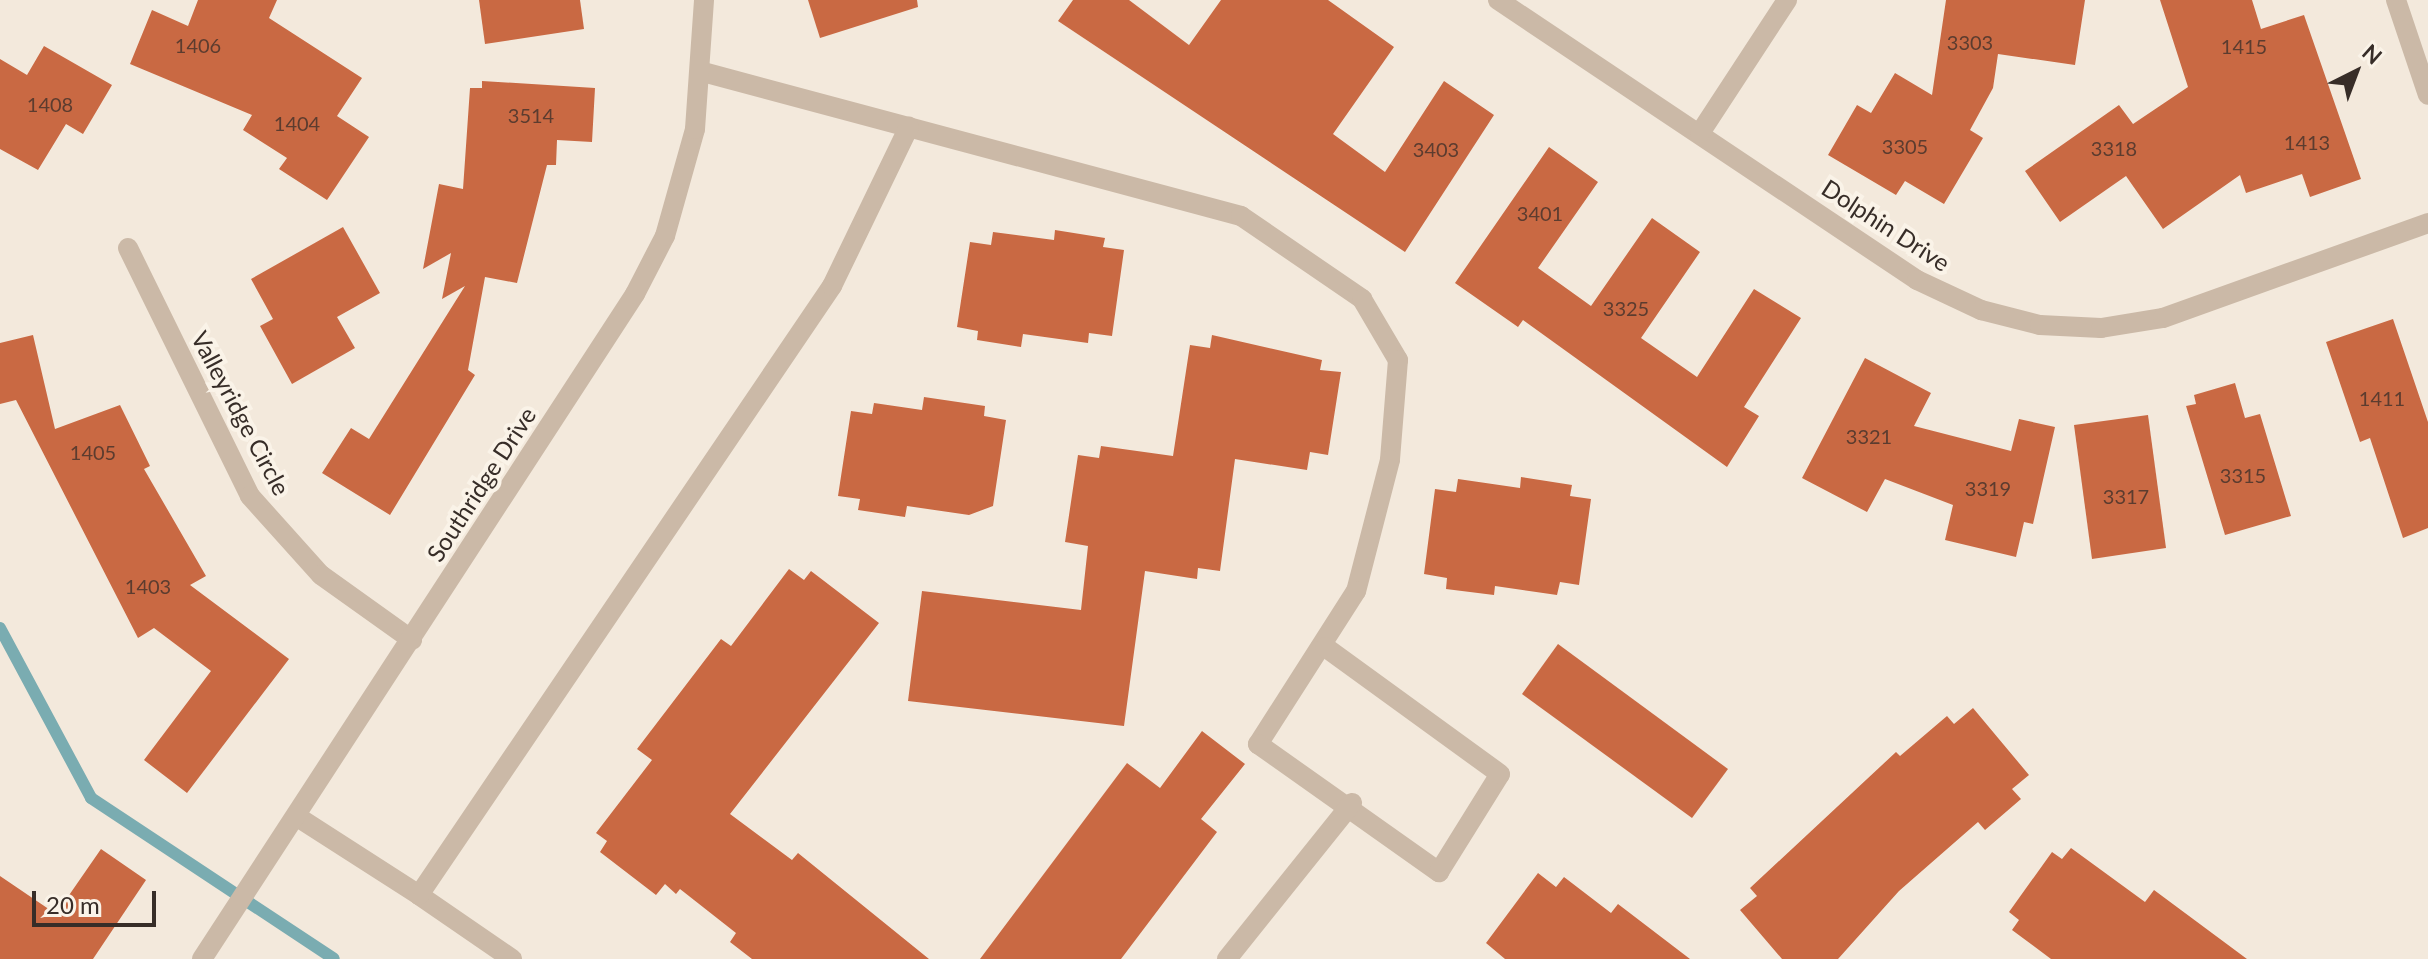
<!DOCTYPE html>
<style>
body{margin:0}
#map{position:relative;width:2428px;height:959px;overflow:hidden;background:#f3e9dc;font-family:Lato,sans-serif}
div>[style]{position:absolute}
.stream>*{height:12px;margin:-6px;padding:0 6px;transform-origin:6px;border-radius:6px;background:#7aacb1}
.building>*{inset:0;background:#c96943}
.service>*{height:20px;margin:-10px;padding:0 10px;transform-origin:10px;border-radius:10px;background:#cbb9a7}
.minor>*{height:20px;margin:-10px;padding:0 10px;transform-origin:10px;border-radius:10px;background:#cbb9a7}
.tertiary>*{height:20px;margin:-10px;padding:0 10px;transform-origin:10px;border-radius:10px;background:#cbb9a7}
span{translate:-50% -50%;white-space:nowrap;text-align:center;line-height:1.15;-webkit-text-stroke:8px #faf3e8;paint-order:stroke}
.number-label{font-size:20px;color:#5c3c2f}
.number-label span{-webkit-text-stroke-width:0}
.street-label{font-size:24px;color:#372d28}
.north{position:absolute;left:2316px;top:32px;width:80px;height:80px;-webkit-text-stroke:6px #faf3e8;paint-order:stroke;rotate:42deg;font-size:22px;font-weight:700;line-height:32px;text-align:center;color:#372d28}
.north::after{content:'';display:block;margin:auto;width:28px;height:36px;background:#372d28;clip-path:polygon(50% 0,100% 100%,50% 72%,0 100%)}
.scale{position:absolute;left:32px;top:891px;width:124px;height:36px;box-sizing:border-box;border:4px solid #372d28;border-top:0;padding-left:10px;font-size:24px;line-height:28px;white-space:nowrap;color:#372d28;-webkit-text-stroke:6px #faf3e8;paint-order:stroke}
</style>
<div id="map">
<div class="stream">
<i style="left:0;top:628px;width:193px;rotate:61.8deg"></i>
<i style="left:91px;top:798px;width:291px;rotate:33.5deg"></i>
</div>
<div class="building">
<i style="clip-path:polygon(198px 0,277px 0,269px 18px,362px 78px,337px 116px,369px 137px,327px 200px,279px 169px,287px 158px,243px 130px,252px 115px,130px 64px,152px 10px,188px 26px)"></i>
<i style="clip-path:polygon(479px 0,580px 0,584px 29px,485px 44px)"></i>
<i style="clip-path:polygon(808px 0,917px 0,918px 7px,820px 38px)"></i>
<i style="clip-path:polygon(1073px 0,1129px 0,1189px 45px,1221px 0,1328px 0,1394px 47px,1333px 134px,1385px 172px,1444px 81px,1494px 115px,1405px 252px,1058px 21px)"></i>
<i style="clip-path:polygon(1946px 0,2085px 0,2075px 65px,1998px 54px,1993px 88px,1970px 130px,1983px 138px,1944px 204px,1905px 181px,1896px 195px,1828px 155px,1857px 105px,1871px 113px,1895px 73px,1932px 95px)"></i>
<i style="clip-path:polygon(2160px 0,2252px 0,2261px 29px,2304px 15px,2361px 179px,2310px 197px,2302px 174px,2246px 193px,2240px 175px,2163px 229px,2126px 176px,2060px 222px,2025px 171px,2119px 105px,2133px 124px,2188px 87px)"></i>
<i style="clip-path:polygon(44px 46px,112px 85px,83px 134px,66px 124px,38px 170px,0 149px,0 59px,27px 75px)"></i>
<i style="clip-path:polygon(482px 81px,595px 88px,592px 142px,557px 140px,556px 165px,547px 165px,517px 283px,485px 277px,468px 370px,475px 375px,390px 515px,322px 473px,351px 428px,369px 439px,465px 286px,442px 299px,451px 253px,423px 269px,439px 184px,463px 189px,470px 88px,482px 88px)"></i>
<i style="clip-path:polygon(1549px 147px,1598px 182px,1538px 268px,1591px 306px,1652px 218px,1700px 252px,1641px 338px,1697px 377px,1754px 289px,1801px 318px,1744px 407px,1759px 416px,1727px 467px,1523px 320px,1518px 327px,1455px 283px)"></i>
<i style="clip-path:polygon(343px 227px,380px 293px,337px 317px,355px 348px,292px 384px,260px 326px,273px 319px,251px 279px)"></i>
<i style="clip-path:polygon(1055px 230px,1105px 238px,1103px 247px,1124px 250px,1112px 336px,1089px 333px,1088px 343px,1023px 334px,1021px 347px,977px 340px,978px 331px,957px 327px,970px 242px,991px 245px,993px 232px,1054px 240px)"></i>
<i style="clip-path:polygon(2393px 319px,2428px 422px,2428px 528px,2403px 538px,2370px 438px,2360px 442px,2326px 342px)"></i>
<i style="clip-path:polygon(33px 335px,55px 429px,120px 405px,150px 466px,144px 469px,206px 576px,190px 585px,289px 659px,187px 793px,144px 760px,211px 671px,154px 628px,138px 638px,16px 400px,0 404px,0 343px)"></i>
<i style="clip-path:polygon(1212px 335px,1322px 360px,1320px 370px,1341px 372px,1328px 455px,1310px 452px,1307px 470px,1235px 459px,1220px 571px,1198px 568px,1197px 579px,1145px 571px,1124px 726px,908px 701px,922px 591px,1081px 610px,1088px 546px,1065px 542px,1078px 455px,1099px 458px,1101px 446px,1173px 456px,1190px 345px,1210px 348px)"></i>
<i style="clip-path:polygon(1865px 358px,1931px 393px,1914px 426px,2011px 451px,2019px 419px,2055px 427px,2033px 524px,2024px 522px,2016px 557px,1945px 540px,1953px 505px,1885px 479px,1867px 512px,1802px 478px)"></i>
<i style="clip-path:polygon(2235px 383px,2245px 418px,2260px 414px,2291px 516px,2225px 535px,2186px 406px,2196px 404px,2194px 395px)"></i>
<i style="clip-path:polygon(924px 397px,985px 406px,984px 416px,1006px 420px,993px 506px,969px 515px,907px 506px,905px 517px,858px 510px,860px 499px,838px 496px,851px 411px,872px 414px,874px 403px,922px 410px)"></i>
<i style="clip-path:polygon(2148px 415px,2166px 548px,2092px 559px,2074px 425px)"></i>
<i style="clip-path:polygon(1521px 477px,1572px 485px,1570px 496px,1591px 499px,1579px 585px,1560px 582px,1557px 595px,1495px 586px,1494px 595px,1446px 589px,1447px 578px,1424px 574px,1435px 489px,1456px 492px,1458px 479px,1520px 488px)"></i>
<i style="clip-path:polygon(789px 569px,804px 580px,811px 571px,879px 623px,730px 814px,792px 860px,798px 853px,929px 959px,752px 959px,730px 942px,736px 933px,680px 889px,676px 894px,665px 884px,656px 895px,600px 852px,607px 841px,596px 833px,652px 760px,637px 749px,721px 639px,731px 646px)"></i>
<i style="clip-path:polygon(1558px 644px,1728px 769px,1692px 818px,1522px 694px)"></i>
<i style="clip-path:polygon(1973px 708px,2029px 775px,2012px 789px,2021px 799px,1985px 830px,1978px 822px,1899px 891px,1838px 959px,1782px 959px,1740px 910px,1757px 896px,1750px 888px,1896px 752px,1900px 756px,1947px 716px,1954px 724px)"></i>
<i style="clip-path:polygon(1202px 731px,1245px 764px,1201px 819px,1217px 832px,1121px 959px,980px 959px,1127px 763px,1160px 788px)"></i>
<i style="clip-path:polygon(2071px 848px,2145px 902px,2154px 890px,2247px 959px,2051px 959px,2012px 930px,2019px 920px,2009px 912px,2052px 852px,2062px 859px)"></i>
<i style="clip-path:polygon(101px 849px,146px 880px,93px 959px,0 959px,0 876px,56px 914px)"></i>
<i style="clip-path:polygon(1538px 873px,1556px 887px,1564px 877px,1611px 913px,1618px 904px,1690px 959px,1505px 959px,1486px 943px)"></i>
</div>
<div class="service">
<i style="left:703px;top:72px;width:557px;rotate:14.98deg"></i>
<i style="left:1241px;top:216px;width:147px;rotate:34.4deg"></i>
<i style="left:1362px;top:299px;width:71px;rotate:59.5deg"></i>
<i style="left:1398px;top:360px;width:100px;rotate:94.6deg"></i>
<i style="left:1390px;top:460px;width:135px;rotate:104.5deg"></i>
<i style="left:1356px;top:591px;width:182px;rotate:122.6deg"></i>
<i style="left:1258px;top:744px;width:222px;rotate:35.3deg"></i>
<i style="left:1439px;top:872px;width:115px;rotate:-58.1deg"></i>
<i style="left:1500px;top:774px;width:216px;rotate:-144deg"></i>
<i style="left:296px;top:816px;width:146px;rotate:32.7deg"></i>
<i style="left:512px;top:959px;width:113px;rotate:-145.5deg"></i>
<i style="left:419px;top:895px;width:736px;rotate:-55.86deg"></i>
<i style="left:832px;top:286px;width:177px;rotate:-64.2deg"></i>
<i style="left:1227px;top:959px;width:200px;rotate:-51.3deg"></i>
</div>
<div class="minor">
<i style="left:1498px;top:0;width:504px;rotate:33.75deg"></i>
<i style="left:1917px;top:280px;width:71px;rotate:25.1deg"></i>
<i style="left:1981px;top:310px;width:61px;rotate:14.3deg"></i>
<i style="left:2040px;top:325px;width:61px;rotate:2.8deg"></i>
<i style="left:2101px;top:328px;width:63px;rotate:-9.2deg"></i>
<i style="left:2163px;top:318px;width:282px;rotate:-19.7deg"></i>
<i style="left:2396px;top:0;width:100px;rotate:71.4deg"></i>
<i style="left:1700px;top:133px;width:159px;rotate:-56.8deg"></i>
<i style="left:128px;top:248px;width:276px;rotate:63.8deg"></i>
<i style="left:250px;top:496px;width:106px;rotate:48.1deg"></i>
<i style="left:321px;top:575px;width:112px;rotate:35.5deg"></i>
</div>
<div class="tertiary">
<i style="left:202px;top:959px;width:794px;rotate:-56.93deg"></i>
<i style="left:635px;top:294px;width:65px;rotate:-62.7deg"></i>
<i style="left:665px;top:236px;width:111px;rotate:-74.3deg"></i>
<i style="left:695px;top:129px;width:129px;rotate:-86deg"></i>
</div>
<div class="number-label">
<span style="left:1970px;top:42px">3303</span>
<span style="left:198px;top:45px">1406</span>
<span style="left:2244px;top:46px">1415</span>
<span style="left:50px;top:104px">1408</span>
<span style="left:531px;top:115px">3514</span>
<span style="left:297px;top:123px">1404</span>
<span style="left:2307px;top:142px">1413</span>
<span style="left:1905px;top:146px">3305</span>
<span style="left:2114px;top:148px">3318</span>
<span style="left:1436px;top:149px">3403</span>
<span style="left:1540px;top:213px">3401</span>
<span style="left:1626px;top:308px">3325</span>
<span style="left:2382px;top:398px">1411</span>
<span style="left:1869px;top:436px">3321</span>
<span style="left:93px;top:452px">1405</span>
<span style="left:2243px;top:475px">3315</span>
<span style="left:1988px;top:488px">3319</span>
<span style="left:2126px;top:496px">3317</span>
<span style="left:148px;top:586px">1403</span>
</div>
<div class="street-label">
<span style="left:1886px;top:225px;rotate:33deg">Dolphin Drive</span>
<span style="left:241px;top:413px;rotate:62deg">Valleyridge Circle</span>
<span style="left:481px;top:484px;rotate:-57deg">Southridge Drive</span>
</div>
<div class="north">N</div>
<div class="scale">20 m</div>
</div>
